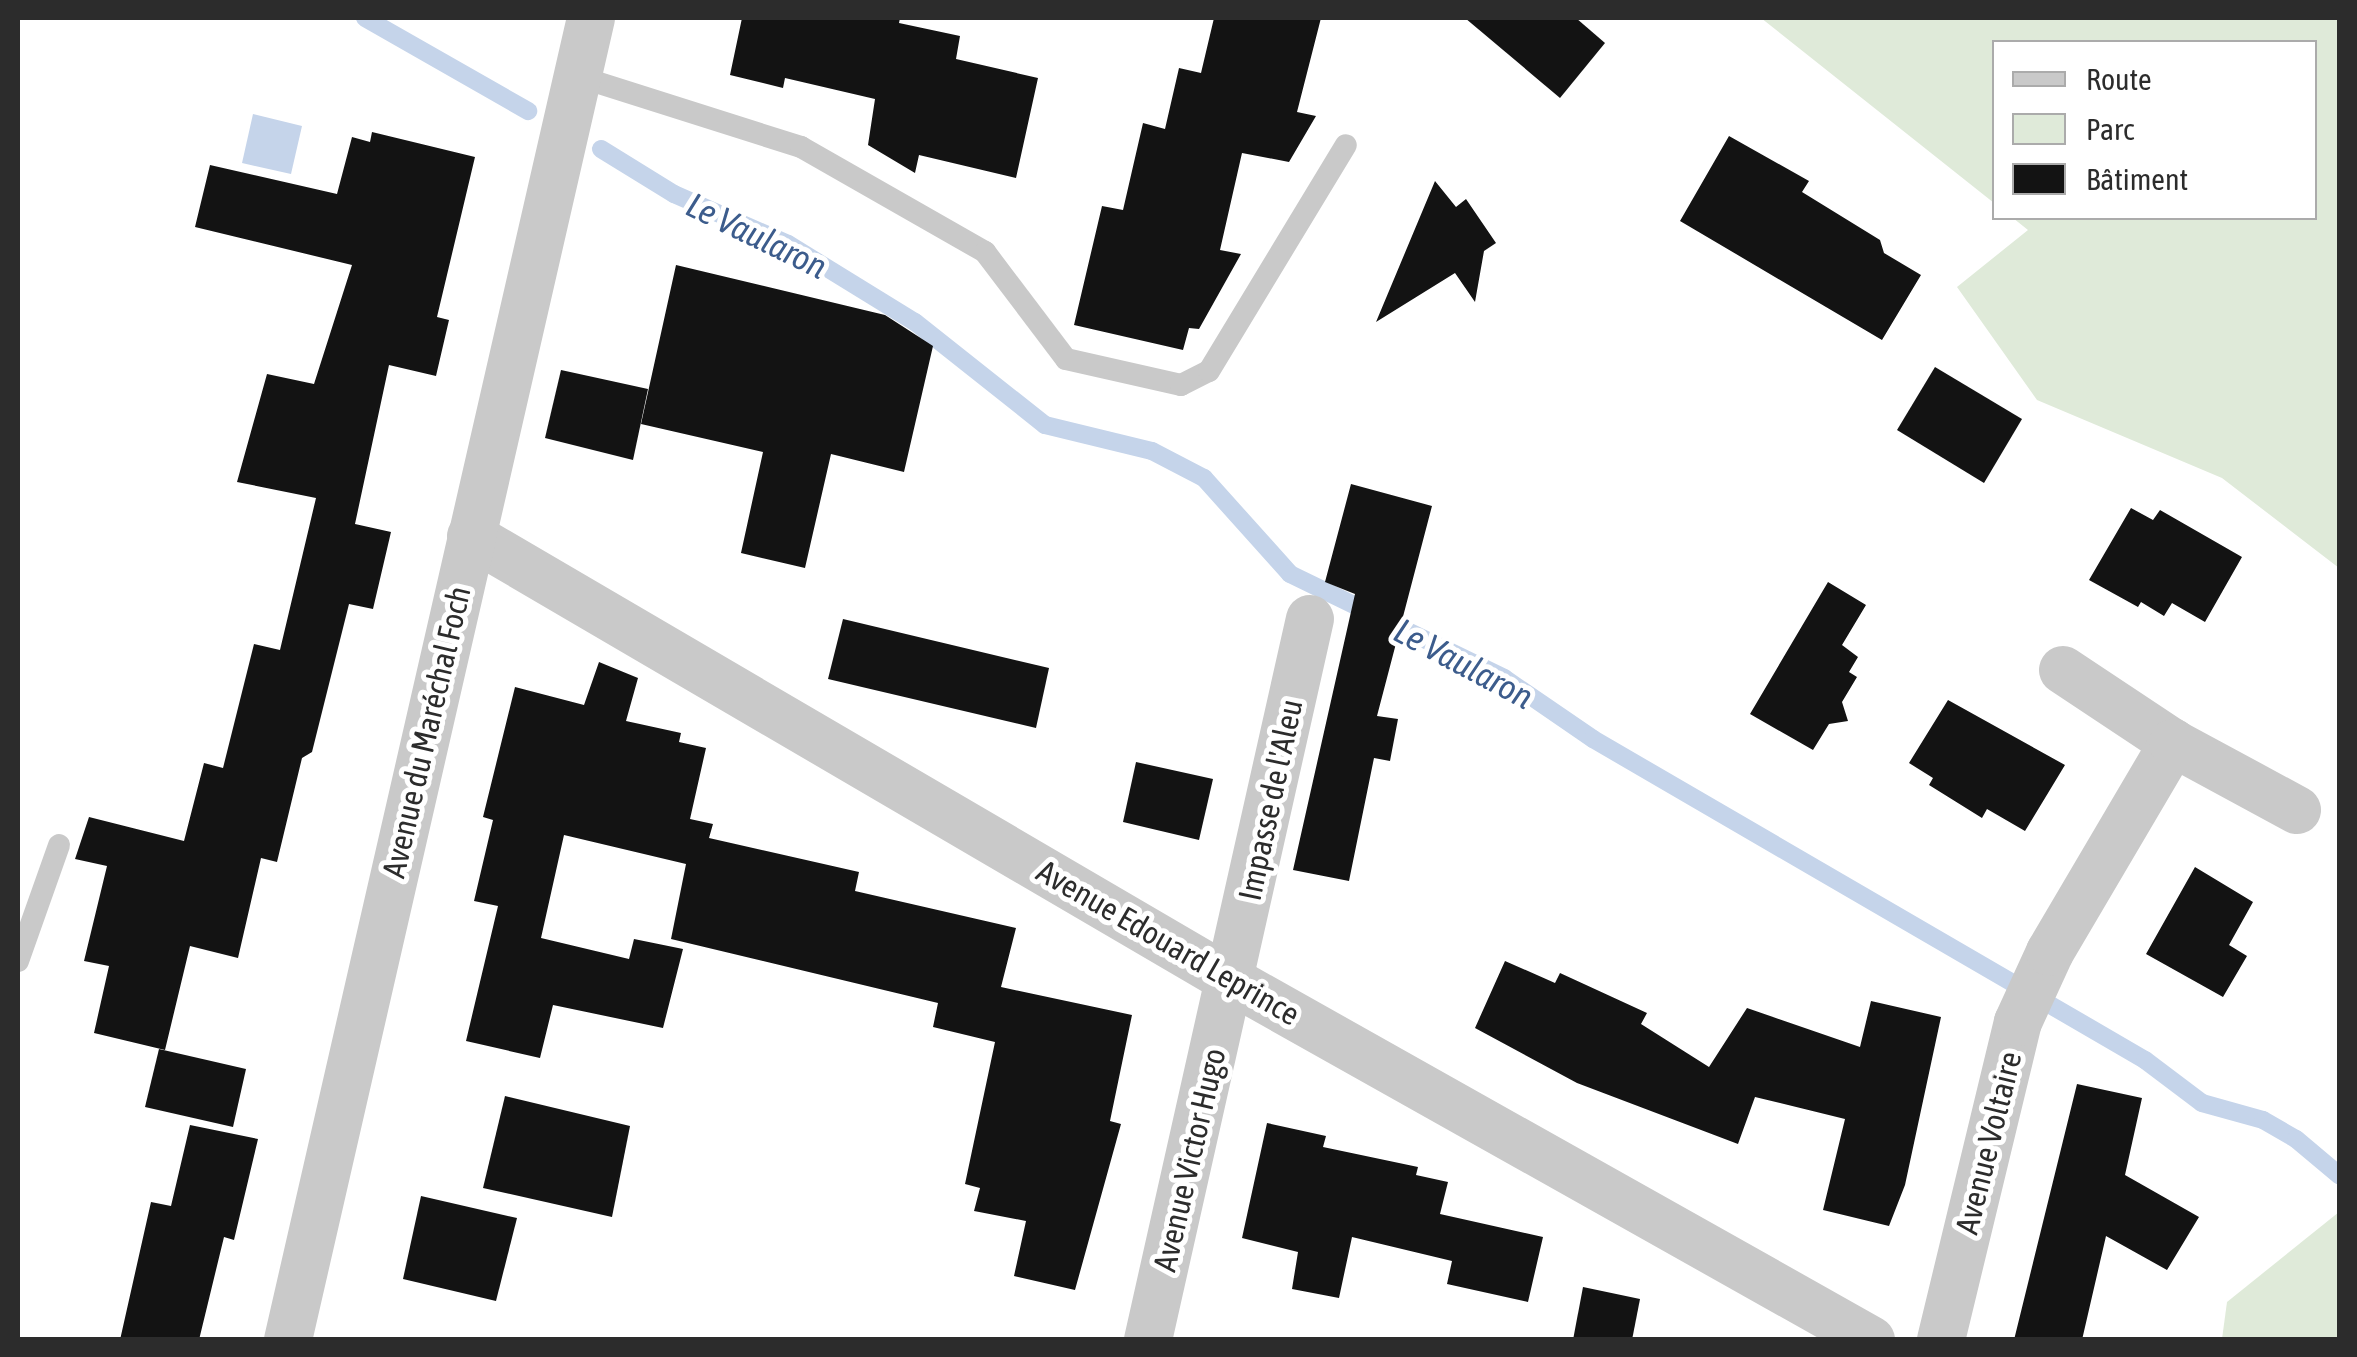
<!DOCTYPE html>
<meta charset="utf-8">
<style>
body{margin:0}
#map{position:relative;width:2357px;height:1357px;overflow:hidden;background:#fff;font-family:"Asap Condensed",sans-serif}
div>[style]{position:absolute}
.green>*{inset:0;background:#dfead9}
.water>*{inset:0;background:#c5d4ea}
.stream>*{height:18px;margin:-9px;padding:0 9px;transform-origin:9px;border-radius:9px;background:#c5d4ea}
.building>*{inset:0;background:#131313}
.lane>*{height:22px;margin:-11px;padding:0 11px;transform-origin:11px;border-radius:11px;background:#c9c9c9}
.street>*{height:48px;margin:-24px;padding:0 24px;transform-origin:24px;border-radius:24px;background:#c9c9c9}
span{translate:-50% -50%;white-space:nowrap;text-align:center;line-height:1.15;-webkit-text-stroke:10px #fff;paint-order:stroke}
.street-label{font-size:32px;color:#2c2c2c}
.water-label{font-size:35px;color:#3c5c8c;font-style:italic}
.frame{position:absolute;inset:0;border:20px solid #2c2c2c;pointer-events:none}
.legend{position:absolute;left:1992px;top:40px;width:325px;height:180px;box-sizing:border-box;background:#fff;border:2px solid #ababab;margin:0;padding:12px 18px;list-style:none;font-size:30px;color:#2c2c2c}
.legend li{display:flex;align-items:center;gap:20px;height:50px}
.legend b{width:50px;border:2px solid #ababab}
</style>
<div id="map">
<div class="green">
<i style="clip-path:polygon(1761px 18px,2339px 18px,2339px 568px,2222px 478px,2037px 400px,1957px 287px,2028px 230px,2013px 218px,2314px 218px,2314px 42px,1994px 42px,1994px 203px)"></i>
<i style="clip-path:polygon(2339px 1212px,2339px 1339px,2222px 1339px,2227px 1302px)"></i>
</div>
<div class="water">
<i style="clip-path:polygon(253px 114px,302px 126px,291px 174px,242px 163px)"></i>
</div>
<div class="stream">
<i style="left:365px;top:18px;width:188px;rotate:29.7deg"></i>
<i style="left:601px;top:149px;width:86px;rotate:31.7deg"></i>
<i style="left:674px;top:194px;width:124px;rotate:23.7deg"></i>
<i style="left:788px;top:244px;width:149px;rotate:31.6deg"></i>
<i style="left:915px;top:322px;width:166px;rotate:38.4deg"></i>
<i style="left:1045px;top:425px;width:110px;rotate:13.7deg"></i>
<i style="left:1152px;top:451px;width:59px;rotate:27.4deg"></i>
<i style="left:1204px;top:478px;width:129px;rotate:48.1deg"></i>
<i style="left:1290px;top:574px;width:238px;rotate:25.9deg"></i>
<i style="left:1504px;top:678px;width:108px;rotate:34.4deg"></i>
<i style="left:1593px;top:739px;width:639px;rotate:30.18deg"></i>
<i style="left:2145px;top:1060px;width:71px;rotate:37deg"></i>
<i style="left:2202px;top:1103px;width:63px;rotate:15.6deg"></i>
<i style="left:2263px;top:1120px;width:38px;rotate:30deg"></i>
<i style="left:2296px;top:1139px;width:57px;rotate:40.1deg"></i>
</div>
<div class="building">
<i style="clip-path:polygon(742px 18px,900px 18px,899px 23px,960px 36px,956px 59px,1038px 78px,1016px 178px,919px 155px,915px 173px,868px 145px,875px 99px,785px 78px,783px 88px,730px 75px)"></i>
<i style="clip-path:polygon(1214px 18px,1321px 18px,1297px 112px,1316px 116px,1289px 162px,1242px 153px,1220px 250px,1241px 254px,1199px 329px,1189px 328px,1183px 350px,1074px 325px,1102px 206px,1123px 210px,1143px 123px,1165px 129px,1179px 68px,1201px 73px)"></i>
<i style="clip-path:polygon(1465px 18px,1576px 18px,1605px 43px,1560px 98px)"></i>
<i style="clip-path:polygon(372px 132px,475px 157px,437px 317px,449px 320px,436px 376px,389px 365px,355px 524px,391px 532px,373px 609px,349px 604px,312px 752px,302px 758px,277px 862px,261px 858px,238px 958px,190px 946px,165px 1050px,94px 1033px,109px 966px,84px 961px,107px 866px,75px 859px,89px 817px,184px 841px,204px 763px,223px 768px,254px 644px,280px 650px,316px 498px,237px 482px,267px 374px,314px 384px,352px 265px,195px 227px,210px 165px,337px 194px,352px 137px,370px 142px)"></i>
<i style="clip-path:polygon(1729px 136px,1809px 181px,1802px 192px,1880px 240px,1884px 253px,1921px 275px,1882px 340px,1680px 221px)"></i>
<i style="clip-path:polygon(1435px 181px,1456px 207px,1466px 199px,1496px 243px,1484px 251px,1475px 302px,1455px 273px,1376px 322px)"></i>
<i style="clip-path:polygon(676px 265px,885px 315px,933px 346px,904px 472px,831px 454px,805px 568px,741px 553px,763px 452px,641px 424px)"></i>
<i style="clip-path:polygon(1935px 367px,2022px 419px,1984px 483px,1897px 430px)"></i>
<i style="clip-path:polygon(561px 370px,648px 389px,633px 460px,545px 438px)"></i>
<i style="clip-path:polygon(1351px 484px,1432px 506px,1377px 716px,1398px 719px,1390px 761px,1374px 758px,1349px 881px,1293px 870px,1355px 594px,1325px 582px)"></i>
<i style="clip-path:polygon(2131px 508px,2153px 520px,2160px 510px,2242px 557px,2205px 622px,2172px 603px,2164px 616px,2141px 602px,2138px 607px,2089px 580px)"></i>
<i style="clip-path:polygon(1828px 582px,1866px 605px,1842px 645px,1858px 657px,1849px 672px,1857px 677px,1842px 702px,1848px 721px,1829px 724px,1813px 750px,1750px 714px)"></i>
<i style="clip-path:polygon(843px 619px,1049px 668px,1036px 728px,828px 679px)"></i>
<i style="clip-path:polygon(599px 662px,638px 678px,626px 721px,681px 733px,679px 742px,706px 748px,690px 819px,713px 824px,709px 838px,859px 872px,855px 891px,1016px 928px,1001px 987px,1132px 1015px,1110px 1121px,1121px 1124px,1075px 1290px,1014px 1276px,1026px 1221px,974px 1211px,980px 1188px,965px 1184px,995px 1042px,933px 1027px,938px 1003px,671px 939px,686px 864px,564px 835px,541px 938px,629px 959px,634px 939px,683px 949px,663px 1028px,553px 1005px,540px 1058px,466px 1041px,498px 906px,474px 901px,493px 820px,483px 817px,515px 687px,584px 705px)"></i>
<i style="clip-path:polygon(1948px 700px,2065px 765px,2025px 831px,1987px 809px,1982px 818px,1929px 785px,1933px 778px,1909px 763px)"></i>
<i style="clip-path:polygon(1136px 762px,1213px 779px,1199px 840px,1123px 822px)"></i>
<i style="clip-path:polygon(2195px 867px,2253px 902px,2229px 945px,2247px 956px,2223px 997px,2146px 954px)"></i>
<i style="clip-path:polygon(1505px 961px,1555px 983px,1560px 973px,1647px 1013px,1641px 1024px,1709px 1067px,1747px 1008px,1860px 1047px,1871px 1001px,1941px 1017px,1905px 1185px,1889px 1226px,1823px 1210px,1845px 1119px,1755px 1097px,1738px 1144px,1577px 1083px,1475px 1028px)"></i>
<i style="clip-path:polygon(159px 1049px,246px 1069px,233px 1127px,145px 1107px)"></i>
<i style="clip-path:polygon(2077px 1084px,2142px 1098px,2125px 1175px,2199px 1217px,2167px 1270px,2106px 1236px,2082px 1340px,2014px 1340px)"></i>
<i style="clip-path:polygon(505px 1096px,630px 1126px,612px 1217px,483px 1188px)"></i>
<i style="clip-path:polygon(1267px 1123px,1326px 1136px,1323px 1147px,1418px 1167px,1416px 1175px,1448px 1182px,1440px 1214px,1543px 1237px,1528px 1302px,1447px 1284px,1452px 1261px,1352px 1237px,1339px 1298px,1292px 1289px,1298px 1252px,1242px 1238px)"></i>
<i style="clip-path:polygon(190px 1125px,258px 1139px,234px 1240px,224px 1237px,199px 1340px,120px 1340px,151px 1202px,171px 1206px)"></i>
<i style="clip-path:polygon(421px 1196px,517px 1218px,496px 1301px,403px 1279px)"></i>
<i style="clip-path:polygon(1583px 1287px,1640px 1299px,1632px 1340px,1573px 1340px)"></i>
</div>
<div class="lane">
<i style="left:577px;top:76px;width:235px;rotate:17.6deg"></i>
<i style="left:801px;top:147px;width:212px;rotate:29.7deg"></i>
<i style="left:985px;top:252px;width:134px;rotate:52.9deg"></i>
<i style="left:1066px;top:359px;width:118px;rotate:12.7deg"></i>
<i style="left:1181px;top:385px;width:31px;rotate:-27deg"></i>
<i style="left:1209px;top:371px;width:264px;rotate:-58.8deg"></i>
<i style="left:18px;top:961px;width:123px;rotate:-70.5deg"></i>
</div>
<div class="street">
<i style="left:471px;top:536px;width:882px;rotate:30.32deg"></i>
<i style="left:1232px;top:981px;width:733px;rotate:29.33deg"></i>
<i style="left:2063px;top:670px;width:132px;rotate:33.6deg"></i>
<i style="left:288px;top:1340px;width:1356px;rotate:-77.09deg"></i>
<i style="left:1148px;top:1340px;width:739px;rotate:-77.34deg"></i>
<i style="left:1941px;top:1340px;width:327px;rotate:-76.4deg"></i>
<i style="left:2018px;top:1022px;width:77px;rotate:-65.4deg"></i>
<i style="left:2050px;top:952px;width:243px;rotate:-59.5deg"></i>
<i style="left:2173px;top:743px;width:141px;rotate:28.4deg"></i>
</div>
<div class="street-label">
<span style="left:427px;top:732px;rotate:-77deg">Avenue du Maréchal Foch</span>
<span style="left:1271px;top:800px;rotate:-78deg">Impasse de l'Aleu</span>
<span style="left:1168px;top:943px;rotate:30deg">Avenue Edouard Leprince</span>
<span style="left:1989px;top:1143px;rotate:-76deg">Avenue Voltaire</span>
<span style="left:1190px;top:1160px;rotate:-77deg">Avenue Victor Hugo</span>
</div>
<div class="water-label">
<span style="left:757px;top:235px;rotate:26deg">Le Vaularon</span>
<span style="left:1464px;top:663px;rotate:28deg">Le Vaularon</span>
</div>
<div class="frame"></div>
<ul class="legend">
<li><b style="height:12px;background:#c9c9c9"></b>Route</li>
<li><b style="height:28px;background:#dfead9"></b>Parc</li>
<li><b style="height:28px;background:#131313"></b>Bâtiment</li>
</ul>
</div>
